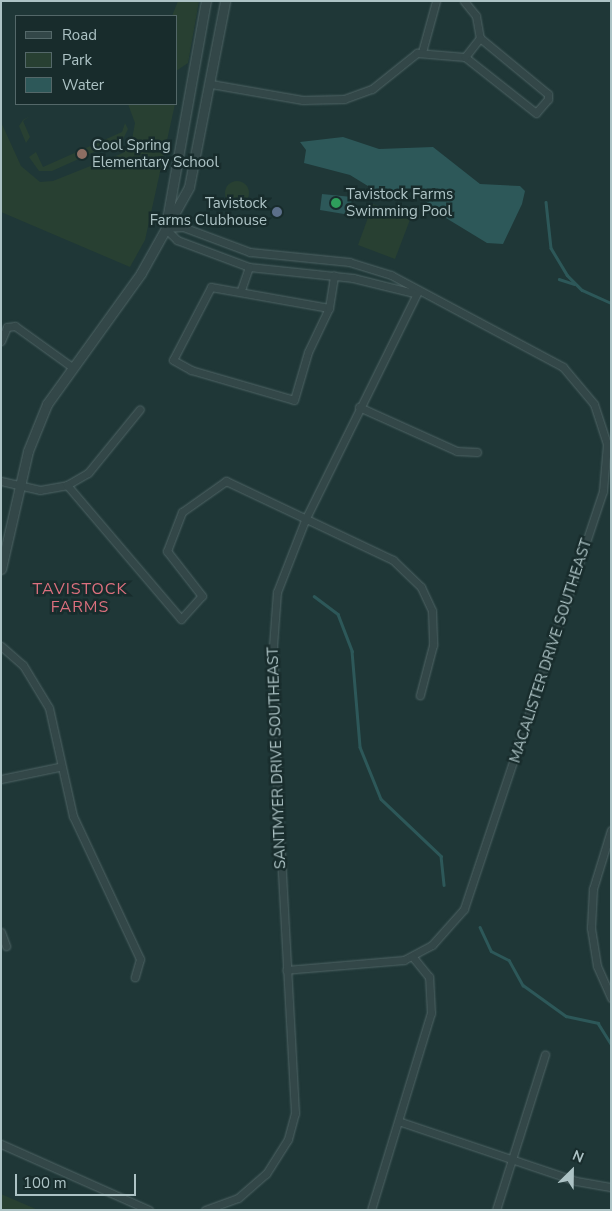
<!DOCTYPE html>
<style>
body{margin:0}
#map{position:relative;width:612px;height:1211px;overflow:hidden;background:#1f3737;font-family:"Nunito Sans",sans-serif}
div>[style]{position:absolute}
.green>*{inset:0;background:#284032}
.round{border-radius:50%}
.water>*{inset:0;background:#2d5859}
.stream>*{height:2.5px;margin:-1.25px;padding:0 1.25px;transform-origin:1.25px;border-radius:1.25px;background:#2d5859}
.roads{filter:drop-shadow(0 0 1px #506566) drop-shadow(0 0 1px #506566)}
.minor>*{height:7px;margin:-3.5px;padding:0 3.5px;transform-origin:3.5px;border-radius:3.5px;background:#334748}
.tertiary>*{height:9px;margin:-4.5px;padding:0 4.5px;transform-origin:4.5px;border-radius:4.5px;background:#334748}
.dots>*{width:14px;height:14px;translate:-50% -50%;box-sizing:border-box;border:2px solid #182c2c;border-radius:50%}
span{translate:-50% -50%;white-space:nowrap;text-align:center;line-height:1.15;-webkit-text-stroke:5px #182c2c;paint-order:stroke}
.poi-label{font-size:15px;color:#adc3c5}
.left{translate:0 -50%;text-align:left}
.right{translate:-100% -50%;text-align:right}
.street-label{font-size:15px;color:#adc3c5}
.neighbourhood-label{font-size:16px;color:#dc707e;letter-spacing:1px}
.frame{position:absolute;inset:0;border:2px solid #adc3c5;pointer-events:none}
.legend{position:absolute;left:15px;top:15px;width:162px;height:90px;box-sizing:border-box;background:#182c2c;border:1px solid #546869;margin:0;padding:6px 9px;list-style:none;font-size:15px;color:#adc3c5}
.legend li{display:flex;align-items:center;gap:10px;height:25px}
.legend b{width:25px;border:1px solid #546869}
.north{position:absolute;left:547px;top:1146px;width:50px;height:50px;-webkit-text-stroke:4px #182c2c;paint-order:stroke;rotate:23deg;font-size:14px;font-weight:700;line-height:20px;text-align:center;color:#adc3c5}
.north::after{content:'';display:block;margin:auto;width:18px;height:22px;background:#adc3c5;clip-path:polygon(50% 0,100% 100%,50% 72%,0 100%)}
.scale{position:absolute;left:15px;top:1174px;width:121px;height:22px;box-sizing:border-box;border:2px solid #adc3c5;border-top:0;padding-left:6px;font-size:15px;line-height:18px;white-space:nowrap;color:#adc3c5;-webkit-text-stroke:4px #182c2c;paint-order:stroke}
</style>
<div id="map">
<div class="green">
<i style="clip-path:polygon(178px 1px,199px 1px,188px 63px,176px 71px,176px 16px,172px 16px)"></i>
<i style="clip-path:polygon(128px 104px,175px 104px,145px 240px,130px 267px,1px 212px,1px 122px,21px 166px,40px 182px,53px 181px,123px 153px,131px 145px,135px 123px)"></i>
<i style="clip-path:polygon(30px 116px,23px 121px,30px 137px,26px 143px,19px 126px,23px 120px)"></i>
<i style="clip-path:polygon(125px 123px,128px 129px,123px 139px,52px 171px,39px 171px,29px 157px,36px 152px,43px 167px,122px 132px)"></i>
<i class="round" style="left:225px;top:181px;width:24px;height:24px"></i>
<i style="clip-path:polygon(373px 204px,411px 217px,395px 259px,358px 245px)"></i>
<i style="clip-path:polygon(1px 1194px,38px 1210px,1px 1210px)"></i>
</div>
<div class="water">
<i style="clip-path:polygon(343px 137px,379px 149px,433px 147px,480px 184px,520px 186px,525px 191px,522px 204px,503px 244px,487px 243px,441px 215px,413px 190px,376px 191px,350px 175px,304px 163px,306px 150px,300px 142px)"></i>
<i style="clip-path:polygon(322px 194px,352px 197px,350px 215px,320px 210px)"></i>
</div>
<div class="stream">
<i style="left:546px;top:202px;width:46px;rotate:83.8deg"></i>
<i style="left:551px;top:248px;width:31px;rotate:59deg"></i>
<i style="left:567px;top:275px;width:21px;rotate:45deg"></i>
<i style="left:582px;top:290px;width:32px;rotate:24deg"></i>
<i style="left:559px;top:279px;width:16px;rotate:18deg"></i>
<i style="left:314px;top:596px;width:30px;rotate:37deg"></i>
<i style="left:338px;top:614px;width:40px;rotate:69deg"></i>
<i style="left:352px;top:651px;width:96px;rotate:85.2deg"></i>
<i style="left:360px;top:747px;width:56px;rotate:68deg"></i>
<i style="left:381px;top:799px;width:83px;rotate:43.5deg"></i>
<i style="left:441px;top:856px;width:29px;rotate:84deg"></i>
<i style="left:480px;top:927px;width:26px;rotate:65deg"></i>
<i style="left:491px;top:951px;width:20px;rotate:27deg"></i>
<i style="left:509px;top:960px;width:29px;rotate:61deg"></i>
<i style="left:523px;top:985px;width:53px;rotate:35.8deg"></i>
<i style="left:566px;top:1016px;width:33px;rotate:12deg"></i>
<i style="left:598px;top:1023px;width:25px;rotate:58deg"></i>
</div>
<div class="roads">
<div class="minor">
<i style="left:464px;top:1px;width:19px;rotate:51deg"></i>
<i style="left:476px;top:16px;width:22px;rotate:80deg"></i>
<i style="left:480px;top:38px;width:88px;rotate:39.5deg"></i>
<i style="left:548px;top:94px;width:5px;rotate:90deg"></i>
<i style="left:548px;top:99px;width:18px;rotate:131deg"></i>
<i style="left:536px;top:113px;width:90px;rotate:-141.7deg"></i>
<i style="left:422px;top:52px;width:53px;rotate:-74.6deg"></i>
<i style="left:211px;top:84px;width:93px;rotate:9.9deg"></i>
<i style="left:303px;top:100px;width:41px;rotate:-1.4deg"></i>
<i style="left:344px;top:99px;width:30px;rotate:-20deg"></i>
<i style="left:372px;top:89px;width:58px;rotate:-38.7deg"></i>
<i style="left:417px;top:53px;width:48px;rotate:4.8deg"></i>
<i style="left:465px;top:57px;width:24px;rotate:-52deg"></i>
<i style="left:165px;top:228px;width:18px;rotate:-3deg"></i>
<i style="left:183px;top:227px;width:72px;rotate:20.5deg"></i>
<i style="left:250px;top:252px;width:100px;rotate:5.8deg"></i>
<i style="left:349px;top:262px;width:44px;rotate:17.2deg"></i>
<i style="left:391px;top:275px;width:195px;rotate:28.1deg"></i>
<i style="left:563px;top:367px;width:48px;rotate:50deg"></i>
<i style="left:594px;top:404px;width:42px;rotate:72deg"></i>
<i style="left:607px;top:444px;width:47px;rotate:94.9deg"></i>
<i style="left:603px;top:491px;width:441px;rotate:108.4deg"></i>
<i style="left:464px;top:909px;width:48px;rotate:131.6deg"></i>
<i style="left:432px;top:945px;width:32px;rotate:152deg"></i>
<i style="left:404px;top:960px;width:118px;rotate:175.2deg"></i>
<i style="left:165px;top:228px;width:17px;rotate:45deg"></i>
<i style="left:177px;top:240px;width:77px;rotate:20.6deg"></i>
<i style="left:249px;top:267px;width:105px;rotate:6deg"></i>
<i style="left:353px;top:278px;width:63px;rotate:13.8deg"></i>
<i style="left:241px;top:290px;width:24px;rotate:-71deg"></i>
<i style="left:329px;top:308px;width:120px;rotate:-169.9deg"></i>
<i style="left:211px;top:287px;width:82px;rotate:117.5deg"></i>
<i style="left:173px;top:360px;width:21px;rotate:29deg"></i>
<i style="left:191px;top:370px;width:107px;rotate:16.2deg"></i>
<i style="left:294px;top:400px;width:50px;rotate:-73.7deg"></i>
<i style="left:308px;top:352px;width:49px;rotate:-64.5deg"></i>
<i style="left:329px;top:308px;width:33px;rotate:-81deg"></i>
<i style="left:1px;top:341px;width:15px;rotate:-67deg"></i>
<i style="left:7px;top:327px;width:8px;rotate:-7deg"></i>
<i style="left:15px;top:326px;width:70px;rotate:35.7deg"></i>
<i style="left:359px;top:407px;width:107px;rotate:24.2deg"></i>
<i style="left:457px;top:451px;width:20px;rotate:3deg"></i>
<i style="left:1px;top:481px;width:40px;rotate:13deg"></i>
<i style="left:40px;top:490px;width:27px;rotate:-10deg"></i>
<i style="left:67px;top:485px;width:24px;rotate:-30deg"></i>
<i style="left:88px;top:473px;width:82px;rotate:-50.9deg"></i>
<i style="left:67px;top:485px;width:176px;rotate:49.6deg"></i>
<i style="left:181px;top:619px;width:31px;rotate:-48deg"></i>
<i style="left:202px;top:596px;width:57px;rotate:-127.9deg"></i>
<i style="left:167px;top:551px;width:42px;rotate:-69deg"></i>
<i style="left:182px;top:512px;width:54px;rotate:-35.2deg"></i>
<i style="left:226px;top:481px;width:185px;rotate:25.3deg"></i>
<i style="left:393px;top:560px;width:39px;rotate:44deg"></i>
<i style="left:421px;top:587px;width:26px;rotate:65deg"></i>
<i style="left:432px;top:611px;width:34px;rotate:88deg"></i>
<i style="left:433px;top:645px;width:52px;rotate:104.6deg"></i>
<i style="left:1px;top:646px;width:29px;rotate:41deg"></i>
<i style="left:23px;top:665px;width:50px;rotate:58.8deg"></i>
<i style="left:49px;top:708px;width:111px;rotate:77.5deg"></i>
<i style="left:73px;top:816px;width:158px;rotate:64.9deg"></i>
<i style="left:140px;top:959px;width:19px;rotate:106deg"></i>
<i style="left:1px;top:779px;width:59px;rotate:-11.7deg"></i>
<i style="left:611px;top:830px;width:62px;rotate:107deg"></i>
<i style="left:593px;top:889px;width:39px;rotate:93deg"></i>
<i style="left:591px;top:928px;width:38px;rotate:81deg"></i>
<i style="left:597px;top:966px;width:35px;rotate:66deg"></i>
<i style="left:1px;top:932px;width:15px;rotate:70deg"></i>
<i style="left:401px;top:1122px;width:185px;rotate:18.6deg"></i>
<i style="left:576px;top:1181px;width:36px;rotate:10deg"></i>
<i style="left:1px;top:1144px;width:162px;rotate:24deg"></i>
<i style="left:205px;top:1210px;width:35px;rotate:-20deg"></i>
<i style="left:238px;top:1198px;width:37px;rotate:-41deg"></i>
<i style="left:266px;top:1174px;width:41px;rotate:-57.8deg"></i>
<i style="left:288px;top:1139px;width:27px;rotate:-75deg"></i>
<i style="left:295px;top:1113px;width:333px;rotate:-93.1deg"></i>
<i style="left:277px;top:780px;width:134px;rotate:-91.7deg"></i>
<i style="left:273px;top:646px;width:54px;rotate:-85.8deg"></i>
<i style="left:277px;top:592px;width:77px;rotate:-68.7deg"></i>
<i style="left:305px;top:520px;width:253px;rotate:-63.7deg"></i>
<i style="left:371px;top:1210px;width:206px;rotate:-73.1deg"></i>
<i style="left:431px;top:1013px;width:36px;rotate:-93deg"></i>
<i style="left:429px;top:977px;width:26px;rotate:-129deg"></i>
<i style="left:496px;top:1210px;width:163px;rotate:-72.5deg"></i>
</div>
<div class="tertiary">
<i style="left:166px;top:225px;width:228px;rotate:-79.9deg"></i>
<i style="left:1px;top:569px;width:121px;rotate:-77.1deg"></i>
<i style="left:28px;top:451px;width:51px;rotate:-68deg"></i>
<i style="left:47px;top:404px;width:161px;rotate:-54.3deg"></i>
<i style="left:141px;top:273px;width:98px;rotate:-60.8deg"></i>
<i style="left:189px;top:187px;width:189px;rotate:-79deg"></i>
</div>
</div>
<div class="dots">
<i style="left:82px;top:154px;background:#8d6e63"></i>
<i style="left:336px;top:203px;background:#2e9e5b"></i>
<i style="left:277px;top:212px;background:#5c6f8a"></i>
</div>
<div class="poi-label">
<span class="left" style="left:92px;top:154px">Cool Spring<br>Elementary School</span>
<span class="left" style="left:346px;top:203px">Tavistock Farms<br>Swimming Pool</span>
<span class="right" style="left:267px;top:212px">Tavistock<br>Farms Clubhouse</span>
</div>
<div class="street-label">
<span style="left:551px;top:651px;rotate:-72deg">MACALISTER DRIVE SOUTHEAST</span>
<span style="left:277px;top:758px;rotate:-92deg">SANTMYER DRIVE SOUTHEAST</span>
</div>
<div class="neighbourhood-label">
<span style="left:80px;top:598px">TAVISTOCK<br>FARMS</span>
</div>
<div class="frame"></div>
<ul class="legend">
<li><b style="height:6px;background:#334748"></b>Road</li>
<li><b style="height:14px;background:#284032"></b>Park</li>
<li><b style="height:14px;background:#2d5859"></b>Water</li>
</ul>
<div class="north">N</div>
<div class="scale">100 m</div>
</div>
